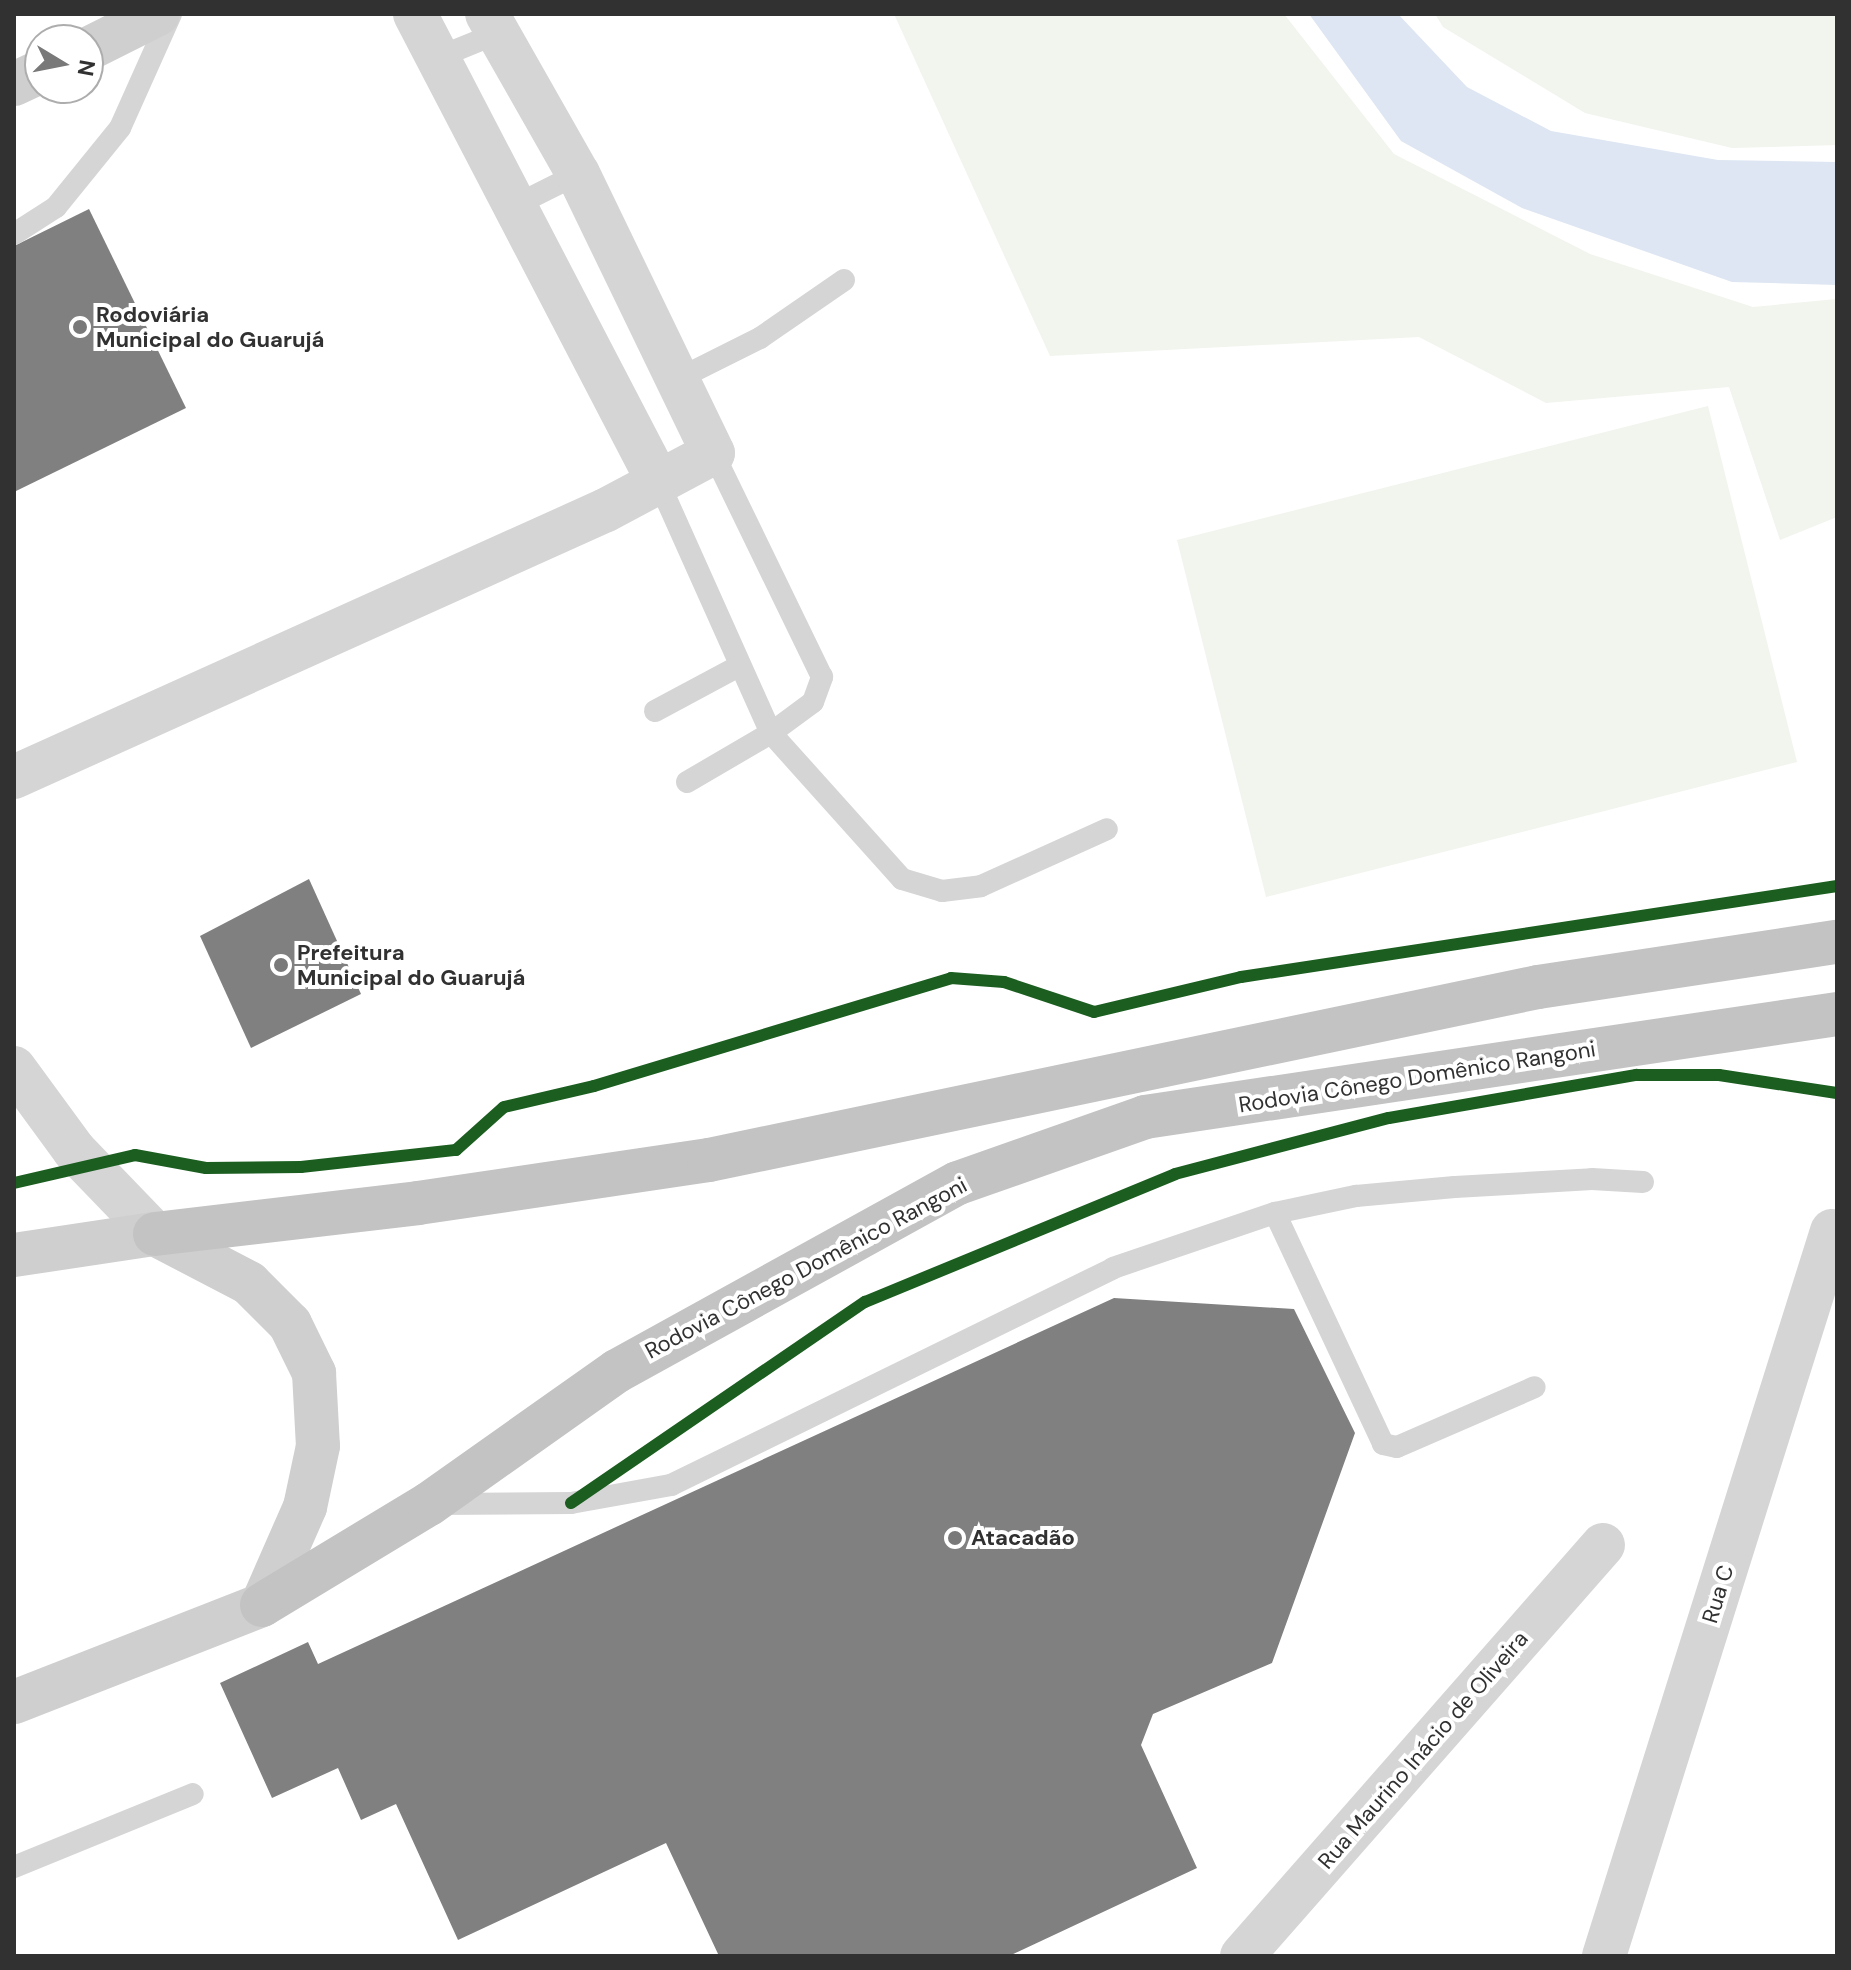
<!DOCTYPE html>
<meta charset="utf-8">
<style>
body{margin:0}
#map{position:relative;width:1851px;height:1970px;overflow:hidden;background:#fff;font-family:"DM Sans",sans-serif}
div>[style]{position:absolute}
.green>*{inset:0;background:#f1f5ee}
.water>*{inset:0;background:#dde6f2}
.building>*{inset:0;background:#808080}
.lane>*{height:22px;margin:-11px;padding:0 11px;transform-origin:11px;border-radius:11px;background:#d5d5d5}
.street>*{height:44px;margin:-22px;padding:0 22px;transform-origin:22px;border-radius:22px;background:#d5d5d5}
.secondary>*{height:44px;margin:-22px;padding:0 22px;transform-origin:22px;border-radius:22px;background:#cfcfcf}
.highway>*{height:44px;margin:-22px;padding:0 22px;transform-origin:22px;border-radius:22px;background:#c3c3c3}
.cycleway>*{height:12px;margin:-6px;padding:0 6px;transform-origin:6px;border-radius:6px;background:#1b5e20}
.dots>*{width:22px;height:22px;translate:-50% -50%;box-sizing:border-box;border:4px solid #fff;border-radius:50%}
span{translate:-50% -50%;white-space:nowrap;text-align:center;line-height:1.15;-webkit-text-stroke:8px #fff;paint-order:stroke}
.poi-label{font-size:22px;color:#313131;font-weight:700}
.left{translate:0 -50%;text-align:left}
.street-label{font-size:22px;color:#313131}
.frame{position:absolute;inset:0;border:16px solid #313131;pointer-events:none}
.north{position:absolute;left:24px;top:24px;width:80px;height:80px;box-sizing:border-box;background:#fff;border:2px solid #adadad;border-radius:50%;rotate:100deg;font-size:22px;font-weight:700;line-height:32px;text-align:center;color:#313131}
.north::after{content:'';display:block;margin:auto;width:28px;height:36px;background:#797979;clip-path:polygon(50% 0,100% 100%,50% 72%,0 100%)}
</style>
<div id="map">
<div class="green">
<i style="clip-path:polygon(894px 14px,1284px 14px,1394px 154px,1590px 254px,1753px 307px,1837px 299px,1837px 517px,1780px 540px,1729px 387px,1546px 403px,1419px 337px,1050px 356px)"></i>
<i style="clip-path:polygon(1435px 14px,1837px 14px,1837px 145px,1732px 148px,1585px 113px,1443px 27px)"></i>
<i style="clip-path:polygon(1708px 406px,1797px 762px,1266px 897px,1177px 540px)"></i>
</div>
<div class="water">
<i style="clip-path:polygon(1309px 14px,1398px 14px,1467px 87px,1551px 131px,1718px 160px,1837px 162px,1837px 285px,1732px 282px,1522px 208px,1401px 141px)"></i>
</div>
<div class="building">
<i style="clip-path:polygon(89px 209px,186px 408px,14px 492px,14px 246px)"></i>
<i style="clip-path:polygon(309px 879px,361px 994px,251px 1048px,200px 936px)"></i>
<i style="clip-path:polygon(1114px 1298px,1294px 1309px,1355px 1433px,1272px 1663px,1153px 1714px,1141px 1745px,1197px 1868px,1009px 1956px,719px 1956px,666px 1843px,458px 1940px,396px 1804px,361px 1820px,338px 1768px,272px 1798px,220px 1683px,308px 1642px,318px 1664px)"></i>
</div>
<div class="lane">
<i style="left:439px;top:57px;width:64px;rotate:-22.1deg"></i>
<i style="left:518px;top:204px;width:67px;rotate:-26.6deg"></i>
<i style="left:14px;top:234px;width:50px;rotate:-32.7deg"></i>
<i style="left:56px;top:207px;width:102px;rotate:-51deg"></i>
<i style="left:120px;top:128px;width:125px;rotate:-65.9deg"></i>
<i style="left:678px;top:379px;width:92px;rotate:-26.6deg"></i>
<i style="left:760px;top:338px;width:102px;rotate:-34.6deg"></i>
<i style="left:659px;top:483px;width:274px;rotate:65.9deg"></i>
<i style="left:771px;top:733px;width:52px;rotate:-36.4deg"></i>
<i style="left:813px;top:702px;width:27px;rotate:-70deg"></i>
<i style="left:822px;top:677px;width:249px;rotate:-115.9deg"></i>
<i style="left:655px;top:711px;width:95px;rotate:-28.2deg"></i>
<i style="left:687px;top:782px;width:97px;rotate:-30.3deg"></i>
<i style="left:771px;top:733px;width:196px;rotate:48.1deg"></i>
<i style="left:902px;top:879px;width:42px;rotate:16.7deg"></i>
<i style="left:942px;top:891px;width:39px;rotate:-7deg"></i>
<i style="left:981px;top:886px;width:138px;rotate:-24.3deg"></i>
<i style="left:1275px;top:1213px;width:255px;rotate:64.9deg"></i>
<i style="left:1383px;top:1444px;width:14px;rotate:12deg"></i>
<i style="left:1397px;top:1447px;width:150px;rotate:-23.5deg"></i>
<i style="left:438px;top:1504px;width:133px;rotate:-0.4deg"></i>
<i style="left:571px;top:1503px;width:102px;rotate:-10.2deg"></i>
<i style="left:671px;top:1485px;width:492px;rotate:-26.1deg"></i>
<i style="left:1113px;top:1268px;width:171px;rotate:-18.8deg"></i>
<i style="left:1275px;top:1213px;width:83px;rotate:-11.9deg"></i>
<i style="left:1356px;top:1196px;width:99px;rotate:-5.2deg"></i>
<i style="left:1455px;top:1187px;width:137px;rotate:-3.3deg"></i>
<i style="left:1592px;top:1179px;width:51px;rotate:3.4deg"></i>
<i style="left:14px;top:1867px;width:193px;rotate:-22.2deg"></i>
</div>
<div class="street">
<i style="left:415px;top:14px;width:529px;rotate:62.51deg"></i>
<i style="left:14px;top:777px;width:649px;rotate:-24.28deg"></i>
<i style="left:606px;top:510px;width:121px;rotate:-28deg"></i>
<i style="left:713px;top:453px;width:310px;rotate:-115.8deg"></i>
<i style="left:578px;top:174px;width:184px;rotate:-119.6deg"></i>
<i style="left:14px;top:1068px;width:102px;rotate:53.8deg"></i>
<i style="left:74px;top:1150px;width:117px;rotate:46deg"></i>
<i style="left:1242px;top:1956px;width:547px;rotate:-48.71deg"></i>
<i style="left:1604px;top:1956px;width:760px;rotate:-72.54deg"></i>
</div>
<div class="secondary">
<i style="left:88px;top:49px;width:78px;rotate:-26.6deg"></i>
<i style="left:14px;top:84px;width:29px;rotate:-25deg"></i>
<i style="left:14px;top:1255px;width:143px;rotate:-8.5deg"></i>
<i style="left:155px;top:1234px;width:106px;rotate:27.5deg"></i>
<i style="left:249px;top:1283px;width:58px;rotate:45deg"></i>
<i style="left:290px;top:1324px;width:55px;rotate:63.9deg"></i>
<i style="left:314px;top:1373px;width:73px;rotate:86.9deg"></i>
<i style="left:318px;top:1446px;width:62px;rotate:102deg"></i>
<i style="left:305px;top:1507px;width:107px;rotate:113.7deg"></i>
<i style="left:262px;top:1605px;width:266px;rotate:158.6deg"></i>
</div>
<div class="highway">
<i style="left:155px;top:1234px;width:265px;rotate:-6.7deg"></i>
<i style="left:418px;top:1203px;width:294px;rotate:-8.4deg"></i>
<i style="left:709px;top:1160px;width:847px;rotate:-11.79deg"></i>
<i style="left:1538px;top:987px;width:302px;rotate:-8.6deg"></i>
<i style="left:262px;top:1605px;width:195px;rotate:-31.2deg"></i>
<i style="left:429px;top:1504px;width:230px;rotate:-35.3deg"></i>
<i style="left:617px;top:1371px;width:389px;rotate:-28.9deg"></i>
<i style="left:958px;top:1183px;width:198px;rotate:-19.4deg"></i>
<i style="left:1145px;top:1117px;width:700px;rotate:-8.47deg"></i>
</div>
<div class="cycleway">
<i style="left:14px;top:1183px;width:124px;rotate:-13deg"></i>
<i style="left:135px;top:1155px;width:72px;rotate:10.4deg"></i>
<i style="left:206px;top:1168px;width:95px;rotate:-0.6deg"></i>
<i style="left:301px;top:1167px;width:156px;rotate:-6.3deg"></i>
<i style="left:456px;top:1150px;width:64px;rotate:-41.9deg"></i>
<i style="left:504px;top:1107px;width:92px;rotate:-13.1deg"></i>
<i style="left:594px;top:1086px;width:373px;rotate:-16.8deg"></i>
<i style="left:951px;top:978px;width:53px;rotate:4.3deg"></i>
<i style="left:1004px;top:982px;width:95px;rotate:18.4deg"></i>
<i style="left:1094px;top:1012px;width:151px;rotate:-13.4deg"></i>
<i style="left:1241px;top:977px;width:603px;rotate:-8.68deg"></i>
<i style="left:571px;top:1503px;width:356px;rotate:-34.4deg"></i>
<i style="left:865px;top:1302px;width:335px;rotate:-22.4deg"></i>
<i style="left:1175px;top:1174px;width:221px;rotate:-14.7deg"></i>
<i style="left:1389px;top:1118px;width:251px;rotate:-9.9deg"></i>
<i style="left:1636px;top:1075px;width:83px"></i>
<i style="left:1719px;top:1075px;width:119px;rotate:8.7deg"></i>
</div>
<div class="dots">
<i style="left:80px;top:327px;background:#797979"></i>
<i style="left:281px;top:965px;background:#797979"></i>
<i style="left:955px;top:1538px;background:#797979"></i>
</div>
<div class="poi-label">
<span class="left" style="left:96px;top:327px">Rodoviária<br>Municipal do Guarujá</span>
<span class="left" style="left:297px;top:965px">Prefeitura<br>Municipal do Guarujá</span>
<span class="left" style="left:971px;top:1538px">Atacadão</span>
</div>
<div class="street-label">
<span style="left:1417px;top:1077px;rotate:-9deg">Rodovia Cônego Domênico Rangoni</span>
<span style="left:806px;top:1268px;rotate:-28deg">Rodovia Cônego Domênico Rangoni</span>
<span style="left:1718px;top:1594px;rotate:-73deg">Rua C</span>
<span style="left:1423px;top:1750px;rotate:-49deg">Rua Maurino Inácio de Oliveira</span>
</div>
<div class="frame"></div>
<div class="north">N</div>
</div>
